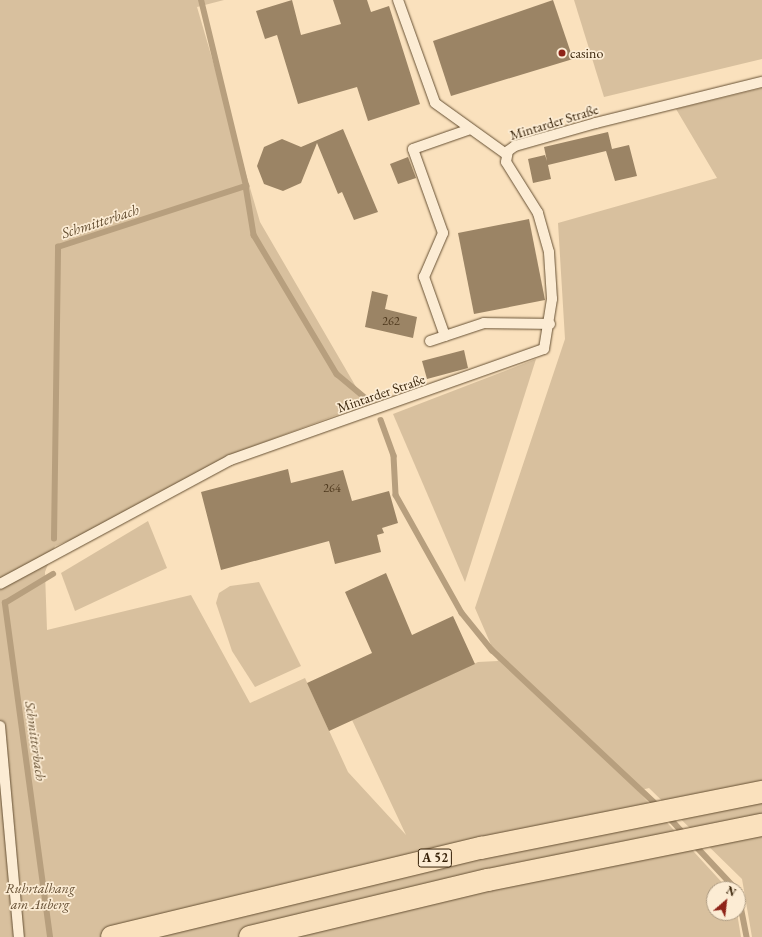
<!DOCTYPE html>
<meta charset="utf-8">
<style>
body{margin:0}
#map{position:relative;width:762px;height:937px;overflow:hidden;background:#fae1bd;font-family:"EB Garamond",serif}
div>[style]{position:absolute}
.green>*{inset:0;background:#d8c09e}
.stream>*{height:5.5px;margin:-2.75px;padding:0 2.75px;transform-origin:2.75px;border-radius:2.75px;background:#b79f7e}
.building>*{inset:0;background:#9b8465}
.roads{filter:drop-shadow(0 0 1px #665033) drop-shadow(0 0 1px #665033)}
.service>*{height:10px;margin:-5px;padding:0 5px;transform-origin:5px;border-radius:5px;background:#fcecd4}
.motorway>*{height:22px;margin:-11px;padding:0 11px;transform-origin:11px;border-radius:11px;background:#fae1bd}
.dots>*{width:11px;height:11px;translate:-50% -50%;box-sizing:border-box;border:2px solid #fcecd4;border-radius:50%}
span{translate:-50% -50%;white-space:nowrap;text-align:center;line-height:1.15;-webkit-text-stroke:3.5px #fcecd4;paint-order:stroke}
.number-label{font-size:12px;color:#4e381d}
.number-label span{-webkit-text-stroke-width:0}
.shield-label span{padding:1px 3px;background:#fcecd4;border:1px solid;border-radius:3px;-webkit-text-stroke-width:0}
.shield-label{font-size:13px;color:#341f05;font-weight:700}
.poi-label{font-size:14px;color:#341f05}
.left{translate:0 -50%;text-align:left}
.street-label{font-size:14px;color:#341f05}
.park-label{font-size:14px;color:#654f33;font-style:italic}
.water-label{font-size:15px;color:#624c2f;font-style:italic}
.north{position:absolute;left:706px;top:881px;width:40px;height:40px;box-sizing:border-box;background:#fcecd4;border:1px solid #ac9a81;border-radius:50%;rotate:28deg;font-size:11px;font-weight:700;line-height:16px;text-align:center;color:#341f05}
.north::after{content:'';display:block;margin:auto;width:14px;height:18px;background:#8f2418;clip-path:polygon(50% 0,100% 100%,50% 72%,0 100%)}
</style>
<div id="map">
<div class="green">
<i style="clip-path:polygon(0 0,224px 0,197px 7px,260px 222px,366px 404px,233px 454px,97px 530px,55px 546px,45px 572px,47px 630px,191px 595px,250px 703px,305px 678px,348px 772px,406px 835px,352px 720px,478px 662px,498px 661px,475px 608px,565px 339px,558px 223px,717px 178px,676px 109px,762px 88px,762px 937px,752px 937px,742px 879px,649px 788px,638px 791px,728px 889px,714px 889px,714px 913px,737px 913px,741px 937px,0 937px)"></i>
<i style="clip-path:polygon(574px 0,762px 0,762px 59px,604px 97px)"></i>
<i style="clip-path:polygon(536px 359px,465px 582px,393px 414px)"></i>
<i style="clip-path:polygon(148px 521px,167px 568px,75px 611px,61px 573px)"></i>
<i style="clip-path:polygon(259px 582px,301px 666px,255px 687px,232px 651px,216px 603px,219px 593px,230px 586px)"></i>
</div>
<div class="stream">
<i style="left:246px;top:186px;width:50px;rotate:80.7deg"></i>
<i style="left:254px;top:235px;width:162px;rotate:59.2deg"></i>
<i style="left:337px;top:374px;width:40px;rotate:40deg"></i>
<i style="left:381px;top:420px;width:38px;rotate:70deg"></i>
<i style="left:394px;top:456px;width:39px;rotate:87deg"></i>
<i style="left:396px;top:495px;width:135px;rotate:60.8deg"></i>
<i style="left:462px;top:613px;width:48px;rotate:51deg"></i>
<i style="left:492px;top:650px;width:229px;rotate:43.2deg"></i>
<i style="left:54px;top:539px;width:292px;rotate:-89.2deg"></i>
<i style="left:58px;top:247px;width:198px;rotate:-18deg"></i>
<i style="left:246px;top:186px;width:191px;rotate:-103.6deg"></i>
<i style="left:668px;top:816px;width:25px;rotate:48deg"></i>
<i style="left:694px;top:844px;width:62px;rotate:47deg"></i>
<i style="left:738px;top:891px;width:47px;rotate:78.9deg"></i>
<i style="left:50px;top:937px;width:337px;rotate:-97.7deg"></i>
<i style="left:5px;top:603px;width:56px;rotate:-31.1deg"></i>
</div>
<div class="building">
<i style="clip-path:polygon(292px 0,301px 35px,341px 24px,333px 0,367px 0,371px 12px,389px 6px,420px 104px,368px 121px,357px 87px,298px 104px,277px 35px,265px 39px,256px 11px)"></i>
<i style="clip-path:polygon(553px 0,573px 59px,451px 96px,433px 41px)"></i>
<i style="clip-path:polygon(343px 129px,378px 212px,354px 220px,342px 192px,338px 194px,317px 143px,301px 183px,283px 191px,264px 184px,257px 166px,264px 147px,282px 139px,301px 147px)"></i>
<i style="clip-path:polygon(608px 132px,612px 149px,629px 145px,637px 176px,615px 181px,606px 151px,548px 165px,551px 179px,533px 183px,528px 159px,545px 155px,547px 161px,544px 147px)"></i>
<i style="clip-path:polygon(408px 157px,416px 178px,398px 184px,390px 164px)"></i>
<i style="clip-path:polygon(529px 219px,545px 300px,474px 314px,458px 233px)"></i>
<i style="clip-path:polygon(372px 291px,388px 295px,385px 309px,417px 317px,413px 338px,365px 327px)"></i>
<i style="clip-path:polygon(464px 350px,468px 368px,427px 379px,422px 361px)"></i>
<i style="clip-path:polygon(288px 469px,291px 483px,343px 470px,352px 501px,389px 491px,398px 523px,382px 528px,384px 533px,377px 535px,381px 552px,335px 564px,329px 541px,221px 570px,201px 492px)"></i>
<i style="clip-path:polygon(386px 573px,412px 635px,453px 616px,475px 664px,329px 731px,307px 683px,372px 653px,345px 592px)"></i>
</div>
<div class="roads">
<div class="service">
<i style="left:398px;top:0;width:109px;rotate:70.2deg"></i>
<i style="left:435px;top:103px;width:87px;rotate:35.7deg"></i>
<i style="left:445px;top:336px;width:63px;rotate:-109.6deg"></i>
<i style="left:424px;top:277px;width:48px;rotate:-66.6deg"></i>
<i style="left:443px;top:233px;width:89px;rotate:-109.7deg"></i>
<i style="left:413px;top:149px;width:60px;rotate:-19.3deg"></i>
<i style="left:430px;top:341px;width:57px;rotate:-18.4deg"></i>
<i style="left:484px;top:323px;width:66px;rotate:0.9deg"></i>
<i style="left:0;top:584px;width:261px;rotate:-28.3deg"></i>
<i style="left:230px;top:460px;width:333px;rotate:-19.5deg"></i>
<i style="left:544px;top:349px;width:51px;rotate:-80.9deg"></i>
<i style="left:552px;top:299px;width:47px;rotate:-93.7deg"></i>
<i style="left:549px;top:252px;width:41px;rotate:-105.8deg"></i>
<i style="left:538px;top:213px;width:60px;rotate:-122.1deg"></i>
<i style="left:506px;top:162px;width:11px;rotate:-80deg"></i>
<i style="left:508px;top:151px;width:9px;rotate:-36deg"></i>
<i style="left:515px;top:146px;width:84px;rotate:-15.9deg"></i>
<i style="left:596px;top:123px;width:171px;rotate:-13.9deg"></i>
<i style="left:0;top:726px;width:212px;rotate:84.9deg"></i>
</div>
<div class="motorway">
<i style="left:112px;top:937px;width:380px;rotate:-13.6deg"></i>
<i style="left:481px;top:848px;width:287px;rotate:-11.3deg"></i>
<i style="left:250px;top:937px;width:245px;rotate:-13.5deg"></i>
<i style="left:488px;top:880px;width:279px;rotate:-11.4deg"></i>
</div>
</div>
<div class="dots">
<i style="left:562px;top:53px;background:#8f2418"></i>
</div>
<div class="number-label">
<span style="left:391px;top:322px">262</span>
<span style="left:332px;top:489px">264</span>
</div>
<div class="shield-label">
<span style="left:435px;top:858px">A 52</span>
</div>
<div class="poi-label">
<span class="left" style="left:570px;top:53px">casino</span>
</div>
<div class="street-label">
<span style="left:554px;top:122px;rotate:-17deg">Mintarder Straße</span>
<span style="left:381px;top:393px;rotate:-19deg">Mintarder Straße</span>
</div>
<div class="park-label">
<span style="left:40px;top:896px">Ruhrtalhang<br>am Auberg</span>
</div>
<div class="water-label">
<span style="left:100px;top:221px;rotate:-18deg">Schmitterbach</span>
<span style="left:36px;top:741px;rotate:82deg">Schmitterbach</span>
</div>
<div class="north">N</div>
</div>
